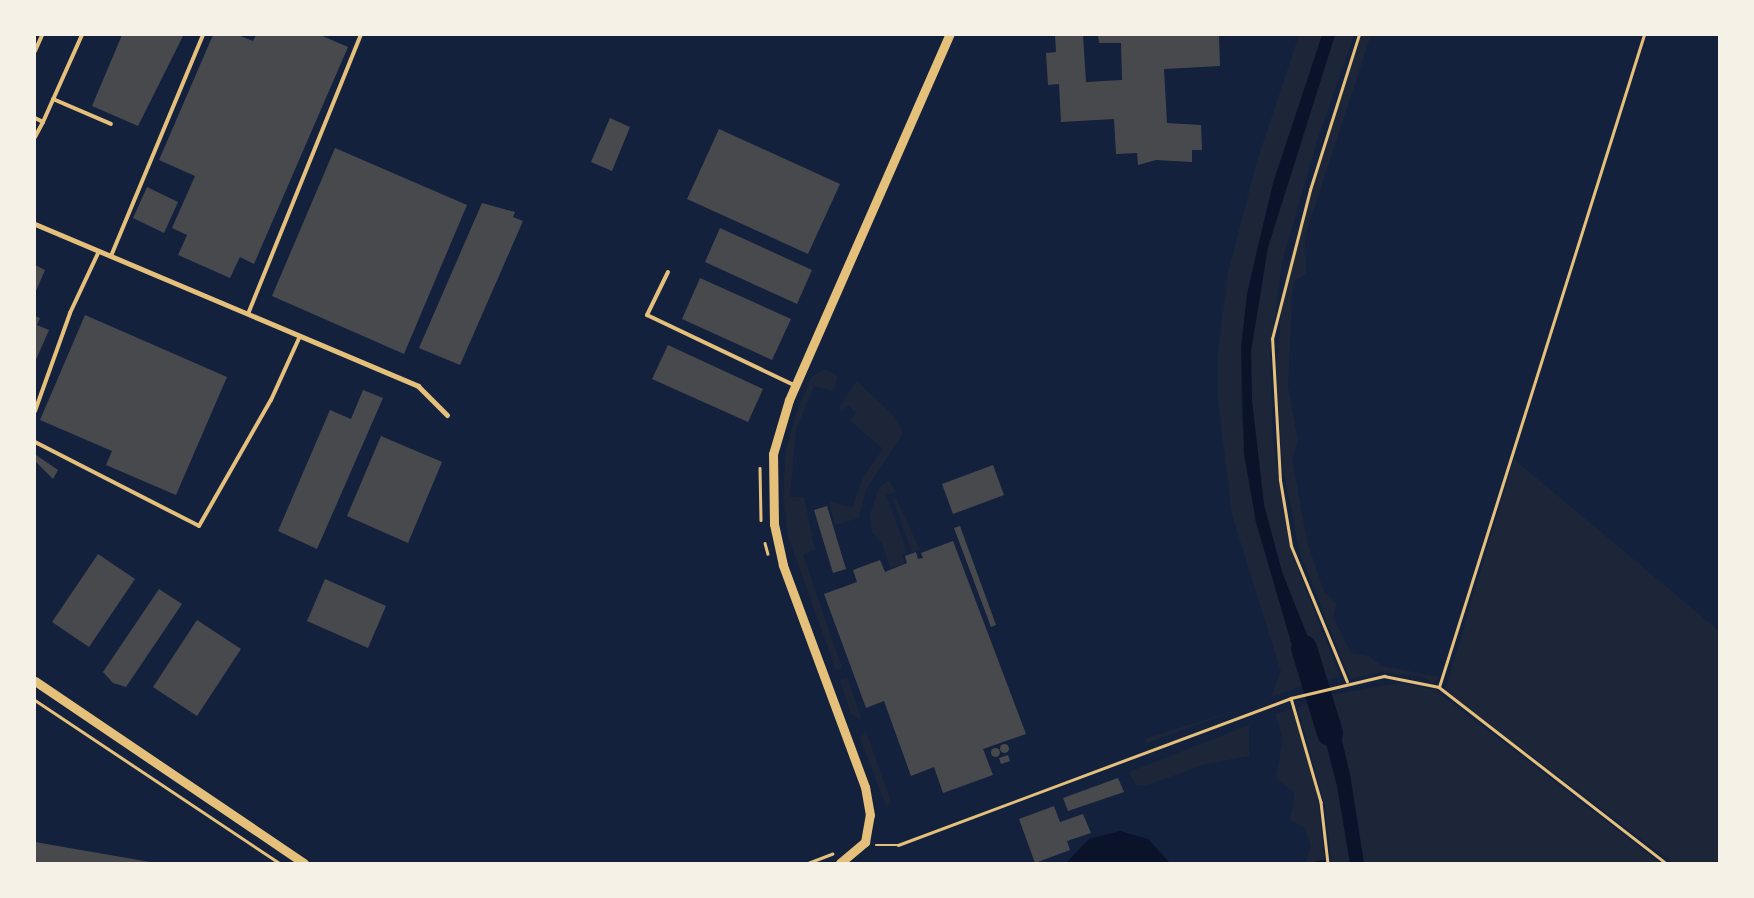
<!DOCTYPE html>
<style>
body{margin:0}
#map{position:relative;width:1754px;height:898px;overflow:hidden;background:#14213d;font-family:Cabin,sans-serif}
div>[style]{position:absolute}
.green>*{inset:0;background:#1d2539}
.water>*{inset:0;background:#0b132b}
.stream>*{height:4.5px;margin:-2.25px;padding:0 2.25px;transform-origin:2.25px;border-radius:2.25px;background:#0b132b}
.river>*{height:26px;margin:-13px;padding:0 13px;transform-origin:13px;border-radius:13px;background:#0b132b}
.building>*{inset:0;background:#48494c}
.round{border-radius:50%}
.path>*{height:2.5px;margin:-1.25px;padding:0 1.25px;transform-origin:1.25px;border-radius:1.25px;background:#e5c07b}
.service>*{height:4px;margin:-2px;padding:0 2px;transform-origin:2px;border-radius:2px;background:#e5c07b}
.minor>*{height:5px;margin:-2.5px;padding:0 2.5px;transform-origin:2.5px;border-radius:2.5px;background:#e5c07b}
.tertiary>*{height:9px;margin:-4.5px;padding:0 4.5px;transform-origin:4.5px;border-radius:4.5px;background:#e5c07b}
span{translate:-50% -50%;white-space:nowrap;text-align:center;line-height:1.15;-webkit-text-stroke:4px #f6f1e7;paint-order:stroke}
.frame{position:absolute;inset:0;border:36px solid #f6f1e7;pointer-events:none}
</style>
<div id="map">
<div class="green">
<i style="clip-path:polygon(1299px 35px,1322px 35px,1257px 246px,1241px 348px,1241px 415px,1256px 522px,1300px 673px,1308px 683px,1270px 698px,1147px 743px,1145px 739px,1270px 699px,1281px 672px,1232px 515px,1218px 400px,1218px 351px,1228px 273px,1257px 161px)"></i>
<i style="clip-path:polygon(1335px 35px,1354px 35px,1317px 141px,1282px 262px,1270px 357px,1273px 439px,1284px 515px,1299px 572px,1340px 677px,1325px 680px,1282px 572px,1264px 505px,1252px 401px,1251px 351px,1268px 247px)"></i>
<i style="clip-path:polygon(1362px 35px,1371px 35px,1305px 236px,1306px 274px,1295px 281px,1292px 297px,1288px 387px,1298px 440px,1292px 459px,1307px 541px,1324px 592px,1337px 603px,1333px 617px,1351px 653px,1369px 656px,1382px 666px,1440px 677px,1433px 683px,1424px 677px,1381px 672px,1350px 679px,1300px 554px,1282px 462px,1276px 366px,1285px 278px,1329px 123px)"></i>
<i style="clip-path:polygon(825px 369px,838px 377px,833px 391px,814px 386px,796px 430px,790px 497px,804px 497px,815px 550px,803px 555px,842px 668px,836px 670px,788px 536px,783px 496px,786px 450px,796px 414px,811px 377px)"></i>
<i style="clip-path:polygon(857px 381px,895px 417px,903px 433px,866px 490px,859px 518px,835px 525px,829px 501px,852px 508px,863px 477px,883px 449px,850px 420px,856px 413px,848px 405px,841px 413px,839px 407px)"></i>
<i style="clip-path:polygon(1514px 459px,1719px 631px,1719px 863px,1673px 863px,1445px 691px)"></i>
<i style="clip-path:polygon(889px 480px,896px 492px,886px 495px,907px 552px,902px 554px,905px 563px,890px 568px,882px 544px,872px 532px,870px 514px,879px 488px)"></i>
<i style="clip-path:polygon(896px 498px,920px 550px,912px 553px,893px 499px)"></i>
<i style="clip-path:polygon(847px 678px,862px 720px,851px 714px,840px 680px)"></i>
<i style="clip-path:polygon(1399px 683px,1435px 690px,1660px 863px,1364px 863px,1331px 695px)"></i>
<i style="clip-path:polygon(1315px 700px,1337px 786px,1350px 863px,1332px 863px,1324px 803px,1298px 708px)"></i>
<i style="clip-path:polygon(1292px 709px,1317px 793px,1325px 863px,1306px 863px,1311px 845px,1304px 828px,1290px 819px,1295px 793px,1276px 778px,1283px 738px,1275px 714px)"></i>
<i style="clip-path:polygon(1249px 725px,1249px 756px,1206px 764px,1145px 786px,1136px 785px,1129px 772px)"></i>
<i style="clip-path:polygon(866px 731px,891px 802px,886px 806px,860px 738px)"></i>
</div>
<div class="water">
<i style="clip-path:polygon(1322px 35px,1335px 35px,1268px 247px,1251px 351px,1252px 401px,1264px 505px,1282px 572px,1325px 680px,1308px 683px,1300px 673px,1256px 522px,1244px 454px,1241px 348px,1247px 294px,1273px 183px)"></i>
<i style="clip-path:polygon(1331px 695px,1350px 774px,1364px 863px,1350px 863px,1337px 786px,1315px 700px)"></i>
<i style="clip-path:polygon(1120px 831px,1148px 839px,1170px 863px,1066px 863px,1089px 839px)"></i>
</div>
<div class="stream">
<i style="left:1317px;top:863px;width:6px;rotate:-9deg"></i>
</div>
<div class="river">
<i style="left:1304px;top:648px;width:89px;rotate:73deg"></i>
</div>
<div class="building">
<i style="clip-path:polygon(122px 35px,183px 36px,138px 126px,92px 106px)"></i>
<i style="clip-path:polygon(213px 35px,238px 35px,253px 41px,256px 35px,320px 35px,348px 47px,254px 264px,240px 257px,230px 278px,178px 255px,187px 235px,172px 228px,195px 176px,159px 160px)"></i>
<i style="clip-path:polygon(1055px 35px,1083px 35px,1086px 82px,1122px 80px,1121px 43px,1099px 43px,1098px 35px,1219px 35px,1220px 66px,1164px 69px,1167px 123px,1201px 125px,1202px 150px,1192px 150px,1192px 162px,1156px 160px,1138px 165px,1137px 153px,1116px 154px,1114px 119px,1061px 122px,1059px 84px,1048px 85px,1046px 53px,1056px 52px)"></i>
<i style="clip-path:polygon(610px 118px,630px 127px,612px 171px,591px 162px)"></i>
<i style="clip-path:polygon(719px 129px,840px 184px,808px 254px,687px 199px)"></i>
<i style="clip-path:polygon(335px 148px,467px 205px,404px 354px,272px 296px)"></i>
<i style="clip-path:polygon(147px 187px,178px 202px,164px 233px,133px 218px)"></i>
<i style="clip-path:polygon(482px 203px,515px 212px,513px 217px,523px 221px,460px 365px,419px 348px)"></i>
<i style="clip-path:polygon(720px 228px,812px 270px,797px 304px,705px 262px)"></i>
<i style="clip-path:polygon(35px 265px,45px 270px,35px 293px)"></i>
<i style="clip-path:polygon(700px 278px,791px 319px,772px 360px,682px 319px)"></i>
<i style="clip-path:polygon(85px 315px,227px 377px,176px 495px,106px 465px,112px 451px,40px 420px)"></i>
<i style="clip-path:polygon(35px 316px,40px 318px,37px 325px,49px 330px,35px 362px)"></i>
<i style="clip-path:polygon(668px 345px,763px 389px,748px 422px,652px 379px)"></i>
<i style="clip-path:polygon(363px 390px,383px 398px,317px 549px,278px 531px,330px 410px,351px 419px)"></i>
<i style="clip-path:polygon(381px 436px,442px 462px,408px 543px,347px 516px)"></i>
<i style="clip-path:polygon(36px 455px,58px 470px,53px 479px,35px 461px)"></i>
<i style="clip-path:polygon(993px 465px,1004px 495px,953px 514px,942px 484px)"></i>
<i style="clip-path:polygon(827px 506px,846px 569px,833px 573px,814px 510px)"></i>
<i style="clip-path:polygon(960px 526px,996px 625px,991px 627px,954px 528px)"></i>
<i style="clip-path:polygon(953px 541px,1026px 734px,983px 749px,993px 775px,943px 793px,934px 767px,911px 776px,884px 701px,866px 708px,824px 594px,857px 582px,853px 570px,880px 560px,885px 572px,907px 563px,905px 556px,916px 552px,918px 559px,923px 558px,921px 553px)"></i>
<i style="clip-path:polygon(98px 554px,135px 579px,89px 647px,52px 622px)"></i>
<i style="clip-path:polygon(325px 579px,386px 606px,368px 648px,307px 621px)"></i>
<i style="clip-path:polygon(159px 589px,182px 604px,126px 687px,113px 683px,103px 672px)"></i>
<i style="clip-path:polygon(197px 620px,241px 649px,197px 716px,153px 687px)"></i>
<i class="round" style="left:999.5px;top:743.5px;width:9px;height:9px"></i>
<i class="round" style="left:990.5px;top:747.5px;width:9px;height:9px"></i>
<i style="clip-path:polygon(1008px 755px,1010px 761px,1001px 764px,999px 758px)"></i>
<i style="clip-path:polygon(1118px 778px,1124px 792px,1068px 811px,1063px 798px)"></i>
<i style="clip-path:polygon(1054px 806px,1060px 822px,1083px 814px,1091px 833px,1067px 841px,1070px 850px,1035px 863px,1019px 819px)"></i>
<i style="clip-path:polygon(35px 842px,150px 862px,150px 863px,35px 863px)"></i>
</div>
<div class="path">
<i style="left:760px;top:468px;width:52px;rotate:88.9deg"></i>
<i style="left:765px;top:543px;width:11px;rotate:75deg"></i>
<i style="left:1347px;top:682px;width:147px;rotate:-112.4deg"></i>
<i style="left:1291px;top:546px;width:67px;rotate:-99.5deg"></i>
<i style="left:1280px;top:480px;width:141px;rotate:-93.2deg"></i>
<i style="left:1272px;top:339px;width:154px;rotate:-75.7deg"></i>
<i style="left:1310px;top:190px;width:163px;rotate:-72.5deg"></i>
<i style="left:1439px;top:687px;width:683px;rotate:-72.55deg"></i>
<i style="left:1291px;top:698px;width:108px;rotate:73.9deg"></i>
<i style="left:1321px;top:802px;width:61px;rotate:83.5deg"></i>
<i style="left:35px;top:700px;width:293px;rotate:33.7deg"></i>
<i style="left:876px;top:845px;width:22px"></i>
<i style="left:898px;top:845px;width:420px;rotate:-20.5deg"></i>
<i style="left:1291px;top:698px;width:96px;rotate:-13.3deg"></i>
<i style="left:1384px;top:676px;width:56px;rotate:11.3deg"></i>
<i style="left:1439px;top:687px;width:287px;rotate:37.8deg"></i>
<i style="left:808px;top:863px;width:26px;rotate:-21deg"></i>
</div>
<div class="service">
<i style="left:35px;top:51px;width:17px;rotate:-66deg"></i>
<i style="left:53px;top:99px;width:63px;rotate:23.3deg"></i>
<i style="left:35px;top:118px;width:9px;rotate:27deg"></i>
<i style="left:43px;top:122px;width:17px;rotate:118deg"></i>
<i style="left:43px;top:122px;width:95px;rotate:-65.9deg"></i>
<i style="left:111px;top:256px;width:239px;rotate:-67.4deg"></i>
<i style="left:668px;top:272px;width:48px;rotate:116deg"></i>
<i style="left:647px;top:315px;width:165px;rotate:25.5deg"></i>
<i style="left:248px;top:314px;width:301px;rotate:-68deg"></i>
<i style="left:35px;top:411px;width:104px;rotate:-70.3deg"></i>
<i style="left:70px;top:313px;width:68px;rotate:-64.9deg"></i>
<i style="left:35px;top:442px;width:184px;rotate:27.1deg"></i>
<i style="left:199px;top:526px;width:145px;rotate:-60.3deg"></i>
<i style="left:271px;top:400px;width:70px;rotate:-65.6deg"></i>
</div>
<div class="minor">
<i style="left:35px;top:224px;width:416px;rotate:22.9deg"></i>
<i style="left:418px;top:386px;width:41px;rotate:45deg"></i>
</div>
<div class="tertiary">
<i style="left:35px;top:681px;width:325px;rotate:34.1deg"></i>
<i style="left:840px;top:863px;width:33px;rotate:-40deg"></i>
<i style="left:865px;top:842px;width:27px;rotate:-80deg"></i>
<i style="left:870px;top:815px;width:28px;rotate:-100deg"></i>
<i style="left:865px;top:787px;width:237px;rotate:-110.3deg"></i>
<i style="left:783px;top:565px;width:42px;rotate:-102.4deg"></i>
<i style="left:774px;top:524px;width:70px;rotate:-90.8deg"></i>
<i style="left:773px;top:454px;width:56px;rotate:-73.5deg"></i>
<i style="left:789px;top:400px;width:399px;rotate:-66.3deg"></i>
</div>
<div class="frame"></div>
</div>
